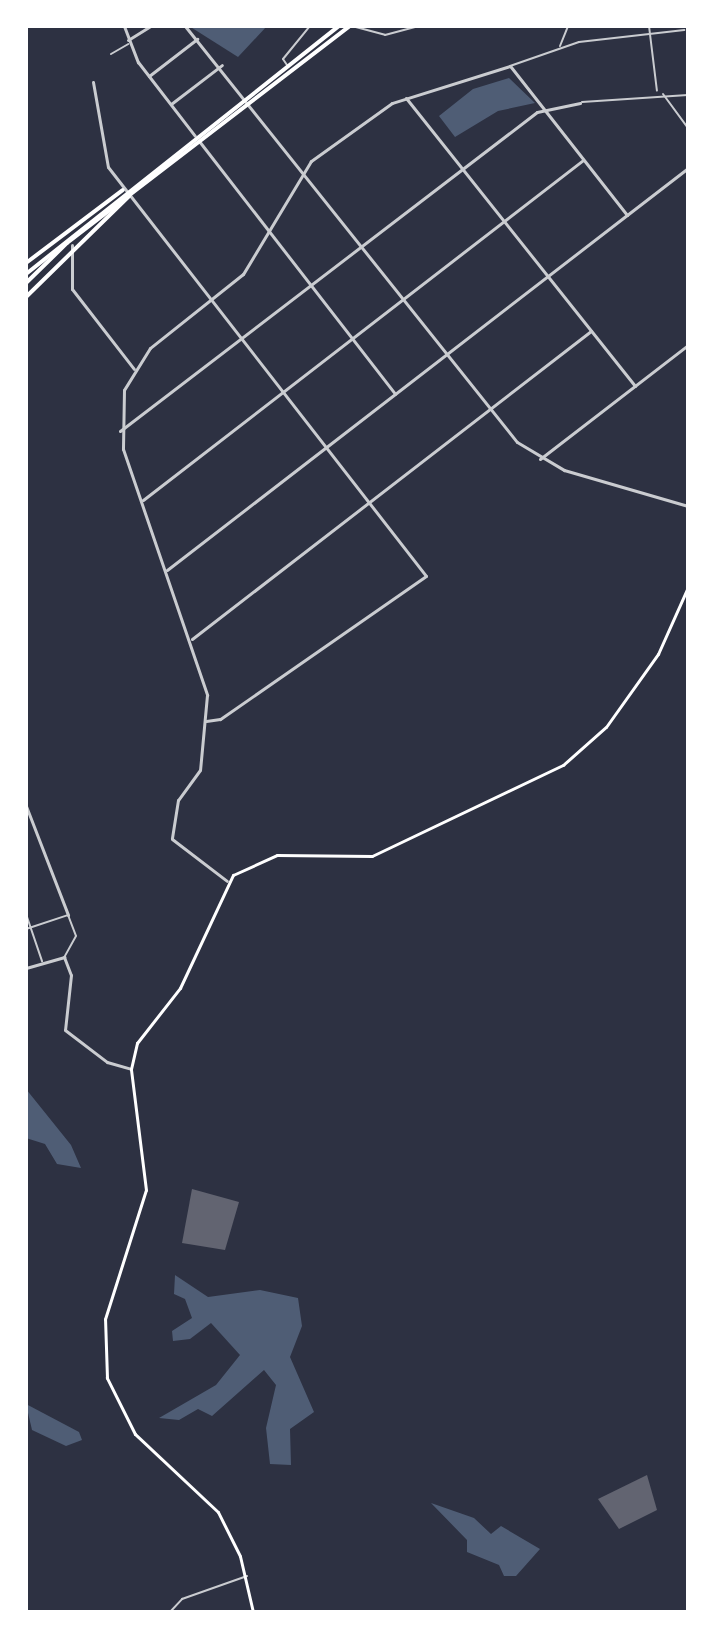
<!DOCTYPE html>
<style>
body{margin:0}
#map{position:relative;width:714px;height:1638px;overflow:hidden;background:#2d3142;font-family:"PT Sans Narrow",sans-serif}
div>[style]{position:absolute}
.water>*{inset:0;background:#4f5d75}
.stream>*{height:2px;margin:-1px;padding:0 1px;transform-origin:1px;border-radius:1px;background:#4f5d75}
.building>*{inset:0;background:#626471}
.minor>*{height:2px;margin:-1px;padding:0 1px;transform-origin:1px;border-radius:1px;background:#caccd0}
.tertiary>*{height:3px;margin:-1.5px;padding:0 1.5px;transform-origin:1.5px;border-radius:1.5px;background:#caccd0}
.primary>*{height:3px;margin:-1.5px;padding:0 1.5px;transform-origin:1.5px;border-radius:1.5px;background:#fff}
.trunk>*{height:4px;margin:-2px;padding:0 2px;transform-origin:2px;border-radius:2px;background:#fff}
span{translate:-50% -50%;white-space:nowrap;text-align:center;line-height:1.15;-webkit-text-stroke:6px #fff;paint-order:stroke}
.frame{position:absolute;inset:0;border:28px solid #fff;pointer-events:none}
</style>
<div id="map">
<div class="water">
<i style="clip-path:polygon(189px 26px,267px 26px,238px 57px)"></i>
<i style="clip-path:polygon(509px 78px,535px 103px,498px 111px,455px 137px,439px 116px,473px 89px)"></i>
<i style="clip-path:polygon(26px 1089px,71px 1145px,81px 1168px,57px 1164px,45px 1144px,26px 1138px)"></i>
<i style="clip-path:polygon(175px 1275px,208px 1297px,260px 1290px,298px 1298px,302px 1326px,290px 1357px,314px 1412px,290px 1429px,291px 1465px,270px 1464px,266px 1428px,276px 1385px,264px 1370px,212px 1416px,198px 1409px,179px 1420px,159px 1418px,216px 1385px,240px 1355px,211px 1323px,190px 1339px,173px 1341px,172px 1331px,192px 1318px,185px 1299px,174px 1294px)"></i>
<i style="clip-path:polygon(26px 1404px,79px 1432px,82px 1440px,66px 1446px,32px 1430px)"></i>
<i style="clip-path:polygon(431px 1503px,474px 1518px,491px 1534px,501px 1526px,540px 1549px,516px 1576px,504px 1576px,499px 1565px,467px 1552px,467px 1540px)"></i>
</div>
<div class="stream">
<i style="left:26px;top:27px;width:13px;rotate:90deg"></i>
<i style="left:26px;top:54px;width:26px;rotate:90deg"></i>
</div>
<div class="building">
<i style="clip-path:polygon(192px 1189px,239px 1202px,225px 1250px,182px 1243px)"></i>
<i style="clip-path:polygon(647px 1475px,657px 1510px,619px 1529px,598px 1499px)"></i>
</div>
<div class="minor">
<i style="left:97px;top:26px;width:1px;rotate:90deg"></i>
<i style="left:352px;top:26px;width:34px;rotate:15deg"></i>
<i style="left:385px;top:35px;width:35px;rotate:-15deg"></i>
<i style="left:649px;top:26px;width:65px;rotate:83deg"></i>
<i style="left:560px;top:46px;width:22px;rotate:-68deg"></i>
<i style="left:111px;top:54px;width:20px;rotate:-30deg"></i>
<i style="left:287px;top:65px;width:7px;rotate:-124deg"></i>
<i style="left:283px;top:59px;width:43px;rotate:-50.7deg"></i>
<i style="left:510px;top:66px;width:73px;rotate:-19.2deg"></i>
<i style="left:579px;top:42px;width:106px;rotate:-6.5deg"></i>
<i style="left:663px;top:94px;width:42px;rotate:53.7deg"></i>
<i style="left:582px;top:102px;width:106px;rotate:-3.8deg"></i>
<i style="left:26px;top:914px;width:50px;rotate:71.2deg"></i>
<i style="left:26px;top:929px;width:44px;rotate:-18.4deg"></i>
<i style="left:68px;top:915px;width:22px;rotate:69deg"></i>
<i style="left:76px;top:936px;width:23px;rotate:119deg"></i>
<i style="left:170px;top:1612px;width:18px;rotate:-47deg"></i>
<i style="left:182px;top:1599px;width:69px;rotate:-19.5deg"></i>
</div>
<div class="tertiary">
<i style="left:124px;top:26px;width:39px;rotate:69deg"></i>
<i style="left:138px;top:62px;width:93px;rotate:52.4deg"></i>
<i style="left:185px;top:26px;width:532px;rotate:51.41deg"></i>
<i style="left:517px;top:442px;width:55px;rotate:30.8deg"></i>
<i style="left:564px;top:470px;width:129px;rotate:16.2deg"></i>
<i style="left:128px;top:40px;width:26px;rotate:-32deg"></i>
<i style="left:149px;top:76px;width:61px;rotate:-37.6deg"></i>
<i style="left:93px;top:82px;width:86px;rotate:80deg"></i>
<i style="left:108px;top:167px;width:518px;rotate:52.13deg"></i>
<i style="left:426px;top:576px;width:251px;rotate:145.2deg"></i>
<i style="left:220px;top:719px;width:14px;rotate:172deg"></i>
<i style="left:406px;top:98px;width:368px;rotate:51.5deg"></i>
<i style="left:171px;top:104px;width:64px;rotate:-37.4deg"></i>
<i style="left:199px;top:141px;width:320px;rotate:52.2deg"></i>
<i style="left:627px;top:215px;width:77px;rotate:-37.6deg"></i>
<i style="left:72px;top:245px;width:44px;rotate:90deg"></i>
<i style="left:72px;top:289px;width:101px;rotate:52.2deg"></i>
<i style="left:120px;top:431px;width:525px;rotate:-37.42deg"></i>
<i style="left:537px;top:112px;width:44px;rotate:-11.8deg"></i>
<i style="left:540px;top:459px;width:187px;rotate:-37.6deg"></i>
<i style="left:143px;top:500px;width:556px;rotate:-37.69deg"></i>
<i style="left:167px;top:570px;width:581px;rotate:-37.66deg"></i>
<i style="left:627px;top:215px;width:189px;rotate:-128.1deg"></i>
<i style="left:510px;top:66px;width:124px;rotate:162.6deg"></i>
<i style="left:392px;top:103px;width:100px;rotate:144.4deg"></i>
<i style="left:311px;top:161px;width:132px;rotate:121deg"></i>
<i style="left:243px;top:274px;width:119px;rotate:141.5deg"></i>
<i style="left:150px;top:348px;width:49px;rotate:121.8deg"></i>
<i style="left:124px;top:390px;width:59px;rotate:91deg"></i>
<i style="left:123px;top:449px;width:260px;rotate:71.1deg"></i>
<i style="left:207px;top:695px;width:75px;rotate:95.3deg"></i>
<i style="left:200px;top:770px;width:37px;rotate:126deg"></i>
<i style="left:178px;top:800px;width:39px;rotate:99deg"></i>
<i style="left:172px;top:839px;width:69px;rotate:37.4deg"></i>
<i style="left:192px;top:639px;width:504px;rotate:-37.67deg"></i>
<i style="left:26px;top:806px;width:117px;rotate:68.9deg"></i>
<i style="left:26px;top:968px;width:40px;rotate:-16deg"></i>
<i style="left:64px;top:957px;width:19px;rotate:69deg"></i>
<i style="left:71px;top:975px;width:55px;rotate:96.2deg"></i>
<i style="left:65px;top:1030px;width:53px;rotate:37.3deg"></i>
<i style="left:107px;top:1062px;width:25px;rotate:16deg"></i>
</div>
<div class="primary">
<i style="left:253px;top:1612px;width:57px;rotate:-103.1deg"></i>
<i style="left:240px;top:1556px;width:49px;rotate:-116.6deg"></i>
<i style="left:218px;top:1512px;width:114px;rotate:-136.8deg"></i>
<i style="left:135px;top:1434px;width:63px;rotate:-116.6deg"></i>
<i style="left:107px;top:1378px;width:59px;rotate:-91.9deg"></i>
<i style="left:105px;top:1319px;width:135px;rotate:-72.4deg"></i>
<i style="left:146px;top:1190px;width:122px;rotate:-97.1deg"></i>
<i style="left:131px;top:1069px;width:27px;rotate:-77deg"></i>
<i style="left:137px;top:1043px;width:70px;rotate:-52deg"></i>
<i style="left:180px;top:988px;width:125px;rotate:-64.9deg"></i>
<i style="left:233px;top:875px;width:48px;rotate:-24.4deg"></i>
<i style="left:277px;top:855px;width:95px;rotate:0.6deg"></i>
<i style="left:372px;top:856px;width:212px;rotate:-25.5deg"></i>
<i style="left:563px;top:765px;width:57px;rotate:-41.5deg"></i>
<i style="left:606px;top:727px;width:90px;rotate:-54.5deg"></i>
<i style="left:658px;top:654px;width:73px;rotate:-65.9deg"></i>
</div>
<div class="trunk">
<i style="left:26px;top:263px;width:121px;rotate:-37deg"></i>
<i style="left:26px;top:274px;width:399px;rotate:-38.4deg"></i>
<i style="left:26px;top:283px;width:57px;rotate:-44.3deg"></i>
<i style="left:67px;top:243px;width:357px;rotate:-37.5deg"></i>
<i style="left:26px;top:297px;width:144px;rotate:-44.4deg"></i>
</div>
<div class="frame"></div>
</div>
